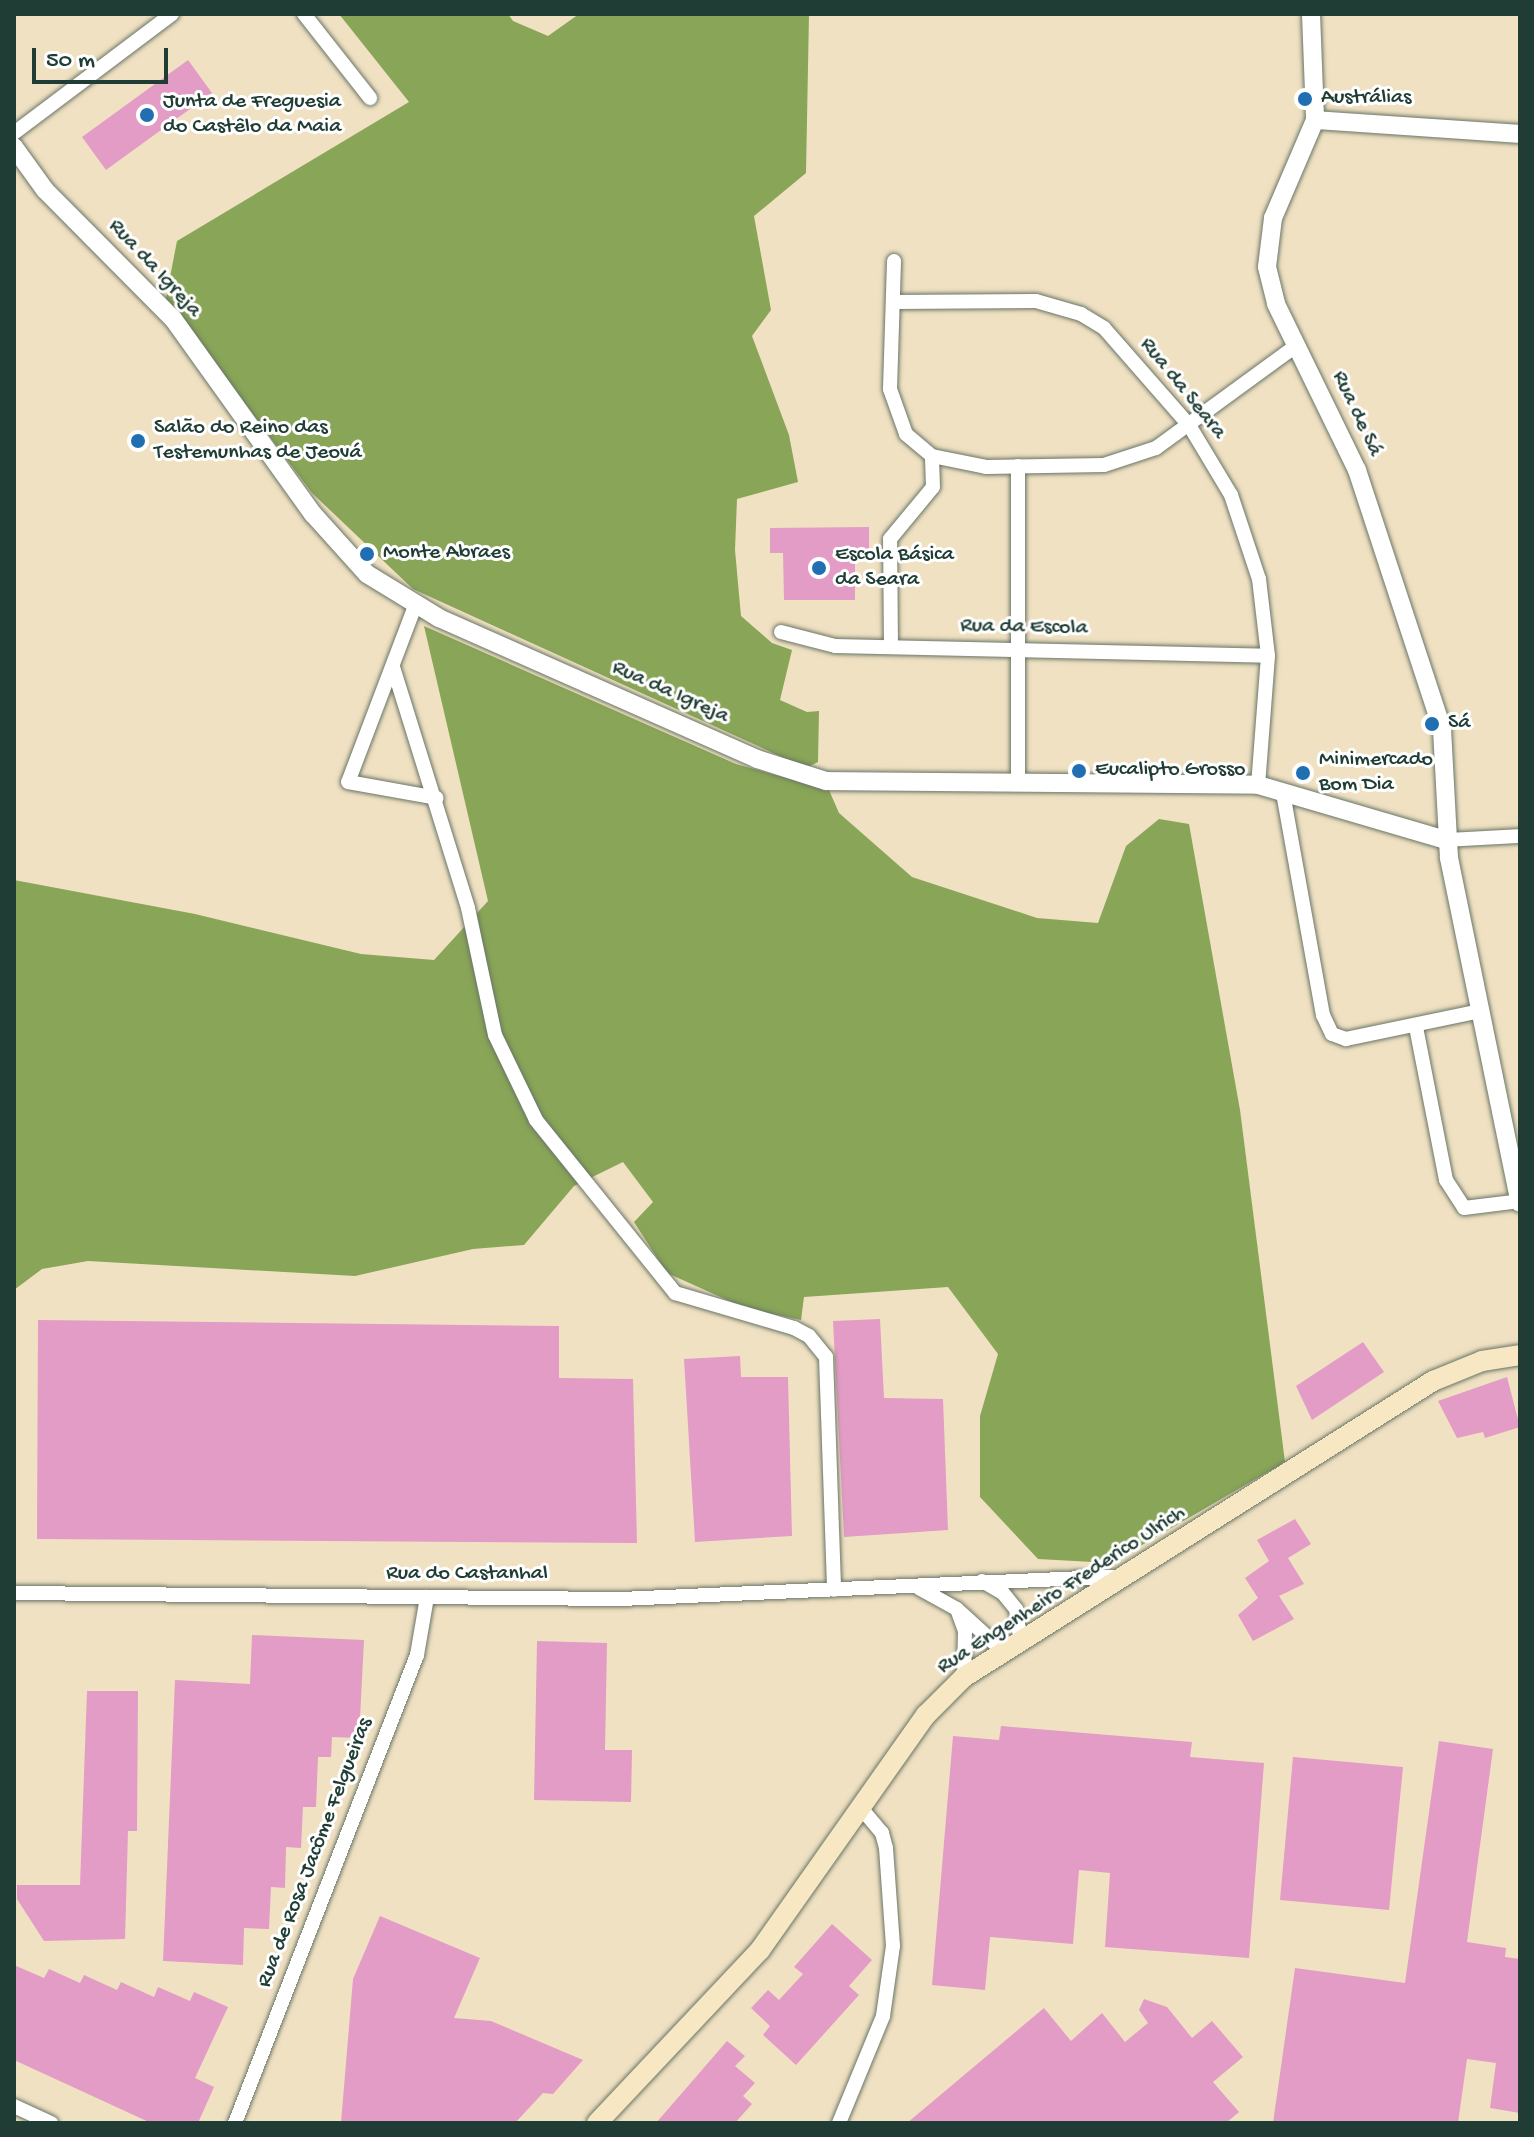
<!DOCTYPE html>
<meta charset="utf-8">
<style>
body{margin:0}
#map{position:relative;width:1534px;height:2137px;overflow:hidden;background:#f1e1c3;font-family:"Gochi Hand",sans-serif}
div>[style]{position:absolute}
.forest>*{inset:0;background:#89a557}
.building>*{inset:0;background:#e29cc5}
.roads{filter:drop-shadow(0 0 2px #687666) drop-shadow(0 0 2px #687666)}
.minor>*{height:14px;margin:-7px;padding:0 7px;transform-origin:7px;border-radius:7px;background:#fff}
.tertiary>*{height:18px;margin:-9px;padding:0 9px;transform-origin:9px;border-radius:9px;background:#fff}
.secondary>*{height:20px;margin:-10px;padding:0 10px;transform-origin:10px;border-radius:10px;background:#f7e8c3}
.dots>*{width:22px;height:22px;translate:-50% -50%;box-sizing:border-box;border:4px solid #fff;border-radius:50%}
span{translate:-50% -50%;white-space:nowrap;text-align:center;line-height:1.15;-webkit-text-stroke:6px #fff;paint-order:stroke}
.poi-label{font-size:22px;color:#1f3d34}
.left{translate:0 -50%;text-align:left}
.street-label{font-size:22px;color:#1f3d34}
.frame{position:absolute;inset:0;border:16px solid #1f3d34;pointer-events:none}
.scale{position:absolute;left:32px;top:48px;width:136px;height:36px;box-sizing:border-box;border:4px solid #1f3d34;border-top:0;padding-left:10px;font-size:24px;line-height:28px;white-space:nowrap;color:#1f3d34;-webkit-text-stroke:6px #fff;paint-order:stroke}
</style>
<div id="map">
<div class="forest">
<i style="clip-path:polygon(339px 14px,508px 14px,513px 21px,548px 36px,579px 14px,809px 14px,806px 173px,754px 216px,771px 310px,752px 336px,789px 435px,798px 482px,737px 499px,735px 550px,741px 616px,772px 643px,792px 650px,780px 700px,807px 712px,819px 711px,818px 762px,806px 768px,413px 589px,312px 493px,166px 298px,177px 241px,409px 102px)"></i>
<i style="clip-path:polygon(424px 626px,736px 764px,829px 790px,839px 813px,912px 877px,1037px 918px,1098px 923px,1126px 846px,1159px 819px,1189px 824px,1240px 1110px,1285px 1462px,1111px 1563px,1038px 1559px,980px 1497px,980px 1416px,998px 1354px,948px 1287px,804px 1297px,801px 1320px,745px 1308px,667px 1273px,634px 1222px,653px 1202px,623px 1162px,574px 1186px,524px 1245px,473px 1249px,355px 1276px,88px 1261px,42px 1269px,14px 1290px,14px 880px,195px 914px,361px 954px,434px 960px,488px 901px)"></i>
</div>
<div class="building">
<i style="clip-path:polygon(188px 60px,212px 93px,106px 170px,82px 137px)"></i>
<i style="clip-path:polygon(869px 527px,869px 553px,855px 553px,855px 600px,784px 600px,783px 553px,770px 553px,770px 528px)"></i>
<i style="clip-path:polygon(880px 1319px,884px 1398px,943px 1399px,948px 1530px,844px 1537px,833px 1321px)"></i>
<i style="clip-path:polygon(38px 1320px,559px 1326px,559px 1378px,633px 1379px,637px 1543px,37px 1539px)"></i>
<i style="clip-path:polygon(1363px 1342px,1384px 1372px,1312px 1420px,1296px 1386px)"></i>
<i style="clip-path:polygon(740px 1356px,741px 1377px,788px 1377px,792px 1536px,695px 1542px,684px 1359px)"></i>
<i style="clip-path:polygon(1507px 1377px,1520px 1427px,1485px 1438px,1483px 1432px,1457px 1438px,1438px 1401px)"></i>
<i style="clip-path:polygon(1295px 1519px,1311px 1544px,1288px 1558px,1304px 1584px,1279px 1596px,1294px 1619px,1253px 1641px,1238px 1615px,1258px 1598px,1245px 1578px,1269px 1561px,1257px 1540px)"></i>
<i style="clip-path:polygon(252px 1635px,364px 1640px,359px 1738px,332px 1737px,331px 1757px,318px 1757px,316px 1807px,303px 1807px,301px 1848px,286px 1847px,285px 1888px,271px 1887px,269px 1929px,244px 1928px,243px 1965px,163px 1961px,175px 1680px,250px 1684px)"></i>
<i style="clip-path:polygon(537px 1641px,607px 1643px,605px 1750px,632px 1750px,631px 1802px,534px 1800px)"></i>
<i style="clip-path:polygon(87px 1691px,138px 1691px,137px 1831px,128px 1831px,125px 1939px,44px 1941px,17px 1899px,17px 1885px,80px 1885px)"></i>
<i style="clip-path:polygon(1001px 1726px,1192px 1742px,1190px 1757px,1264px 1763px,1249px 1958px,1105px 1947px,1110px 1873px,1079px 1870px,1073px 1944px,990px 1937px,985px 1990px,932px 1985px,953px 1736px,999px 1740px)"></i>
<i style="clip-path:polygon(1439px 1741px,1493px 1749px,1467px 1942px,1506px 1948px,1505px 1957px,1520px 1959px,1520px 2113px,1490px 2108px,1496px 2063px,1467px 2059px,1458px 2123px,1273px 2123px,1295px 1968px,1405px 1983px)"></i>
<i style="clip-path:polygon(1293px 1757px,1403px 1767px,1389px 1910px,1280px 1900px)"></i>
<i style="clip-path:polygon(380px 1916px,480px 1958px,454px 2018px,491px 2021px,583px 2060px,553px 2094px,543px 2093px,515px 2123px,341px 2123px,353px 1979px)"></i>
<i style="clip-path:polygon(832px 1924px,872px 1960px,849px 1986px,859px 1995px,796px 2065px,763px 2035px,770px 2026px,751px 2008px,768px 1990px,779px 2000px,803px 1974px,794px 1967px)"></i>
<i style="clip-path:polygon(14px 1965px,44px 1978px,49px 1969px,80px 1983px,84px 1975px,117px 1990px,121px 1982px,154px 1997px,158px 1987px,190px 2001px,194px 1992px,228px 2007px,195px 2078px,214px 2087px,198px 2123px,151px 2123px,14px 2060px)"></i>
<i style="clip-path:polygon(1144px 1999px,1167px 2007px,1192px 2038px,1212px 2021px,1243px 2057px,1213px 2082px,1239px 2112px,1226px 2123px,907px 2123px,1044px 2008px,1071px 2041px,1102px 2013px,1125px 2042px,1148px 2023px,1139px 2010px)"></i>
<i style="clip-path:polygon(727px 2041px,745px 2056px,735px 2066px,755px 2083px,743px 2096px,752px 2104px,735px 2123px,656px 2123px)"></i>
</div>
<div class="roads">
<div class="minor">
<i style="left:304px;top:14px;width:107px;rotate:51.8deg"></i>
<i style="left:14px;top:133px;width:198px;rotate:-37deg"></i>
<i style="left:893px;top:302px;width:143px;rotate:-0.4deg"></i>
<i style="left:1036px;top:301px;width:47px;rotate:16.1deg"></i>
<i style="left:1081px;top:314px;width:27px;rotate:31deg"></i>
<i style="left:1104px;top:328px;width:129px;rotate:48.8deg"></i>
<i style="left:1189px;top:425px;width:82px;rotate:59deg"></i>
<i style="left:1231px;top:495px;width:89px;rotate:71.6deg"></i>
<i style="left:1259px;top:579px;width:78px;rotate:83.3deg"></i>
<i style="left:1268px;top:656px;width:129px;rotate:94.4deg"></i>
<i style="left:932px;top:456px;width:55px;rotate:11.5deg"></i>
<i style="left:986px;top:467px;width:118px;rotate:-1deg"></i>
<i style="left:1104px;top:465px;width:55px;rotate:-18.1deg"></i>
<i style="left:1156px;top:448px;width:173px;rotate:-36.1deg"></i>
<i style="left:1018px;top:466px;width:316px;rotate:90deg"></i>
<i style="left:415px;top:606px;width:188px;rotate:110.8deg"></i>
<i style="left:348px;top:782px;width:90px;rotate:10.2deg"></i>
<i style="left:781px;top:632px;width:56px;rotate:14.5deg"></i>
<i style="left:835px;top:646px;width:433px;rotate:1.3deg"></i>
<i style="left:891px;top:647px;width:108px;rotate:-90.5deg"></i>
<i style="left:890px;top:539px;width:67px;rotate:-50.4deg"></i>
<i style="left:933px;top:487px;width:31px;rotate:-92deg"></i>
<i style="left:932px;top:456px;width:34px;rotate:-140deg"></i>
<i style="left:906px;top:434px;width:48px;rotate:-109.6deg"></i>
<i style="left:890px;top:389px;width:128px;rotate:-88.2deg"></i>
<i style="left:393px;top:667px;width:252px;rotate:72.7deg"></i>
<i style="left:468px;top:908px;width:130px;rotate:78deg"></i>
<i style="left:495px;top:1035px;width:94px;rotate:64.2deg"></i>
<i style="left:536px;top:1120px;width:222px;rotate:51.2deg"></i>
<i style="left:675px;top:1293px;width:124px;rotate:16.4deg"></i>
<i style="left:794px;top:1328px;width:17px;rotate:28deg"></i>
<i style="left:809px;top:1336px;width:27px;rotate:51deg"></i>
<i style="left:826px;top:1357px;width:233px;rotate:88deg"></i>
<i style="left:1283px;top:793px;width:226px;rotate:79.8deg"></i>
<i style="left:1323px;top:1015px;width:21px;rotate:65deg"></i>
<i style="left:1332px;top:1034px;width:15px;rotate:20deg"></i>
<i style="left:1346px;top:1039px;width:137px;rotate:-11.8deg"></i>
<i style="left:1446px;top:840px;width:74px;rotate:-3.1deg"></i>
<i style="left:1416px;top:1027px;width:156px;rotate:78.9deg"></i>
<i style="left:1446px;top:1180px;width:33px;rotate:57deg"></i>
<i style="left:1464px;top:1208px;width:56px;rotate:-7.1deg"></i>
<i style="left:982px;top:1581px;width:24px;rotate:30deg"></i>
<i style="left:1003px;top:1593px;width:21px;rotate:51deg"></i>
<i style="left:1016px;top:1609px;width:34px;rotate:82deg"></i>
<i style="left:919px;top:1588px;width:43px;rotate:28.9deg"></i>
<i style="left:957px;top:1609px;width:23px;rotate:70deg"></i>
<i style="left:965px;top:1631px;width:46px;rotate:91.2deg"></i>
<i style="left:14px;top:1593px;width:607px;rotate:0.57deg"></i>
<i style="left:621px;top:1599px;width:500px;rotate:-2.6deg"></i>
<i style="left:960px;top:1612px;width:61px;rotate:42.3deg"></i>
<i style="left:14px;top:2106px;width:41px;rotate:24.7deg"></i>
<i style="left:235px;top:2123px;width:502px;rotate:-68.75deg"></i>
<i style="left:417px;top:1655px;width:59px;rotate:-80.2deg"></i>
<i style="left:839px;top:2123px;width:116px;rotate:-67.6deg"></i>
<i style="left:883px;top:2016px;width:71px;rotate:-81.9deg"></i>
<i style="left:893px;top:1946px;width:98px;rotate:-94.1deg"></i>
<i style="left:886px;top:1848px;width:16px;rotate:-105deg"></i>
<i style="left:882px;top:1833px;width:31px;rotate:-130deg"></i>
</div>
<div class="tertiary">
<i style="left:1311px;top:14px;width:106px;rotate:87.8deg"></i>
<i style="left:1315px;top:120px;width:107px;rotate:113.2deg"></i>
<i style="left:1273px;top:218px;width:49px;rotate:97deg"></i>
<i style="left:1267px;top:267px;width:38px;rotate:76deg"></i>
<i style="left:1276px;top:304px;width:185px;rotate:64deg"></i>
<i style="left:1357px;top:470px;width:273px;rotate:71.8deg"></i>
<i style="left:1442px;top:729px;width:129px;rotate:86.9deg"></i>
<i style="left:1449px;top:858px;width:352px;rotate:78.4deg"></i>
<i style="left:1315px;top:120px;width:205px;rotate:3.9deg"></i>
<i style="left:14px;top:147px;width:53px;rotate:54.2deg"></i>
<i style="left:45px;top:190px;width:183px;rotate:45.2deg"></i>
<i style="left:174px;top:320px;width:239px;rotate:54.4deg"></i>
<i style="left:313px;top:514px;width:81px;rotate:48deg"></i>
<i style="left:367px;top:574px;width:84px;rotate:31.4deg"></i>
<i style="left:439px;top:618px;width:348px;rotate:23.9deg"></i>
<i style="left:757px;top:759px;width:72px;rotate:17.7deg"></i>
<i style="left:826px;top:781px;width:432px;rotate:0.5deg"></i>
<i style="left:1258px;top:785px;width:196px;rotate:16.3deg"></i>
</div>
<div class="secondary">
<i style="left:597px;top:2123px;width:238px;rotate:-46.7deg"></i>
<i style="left:760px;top:1950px;width:288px;rotate:-54.8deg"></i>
<i style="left:926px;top:1715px;width:54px;rotate:-45deg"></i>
<i style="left:964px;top:1677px;width:555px;rotate:-32.26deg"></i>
<i style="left:1433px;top:1381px;width:53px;rotate:-22.2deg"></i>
<i style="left:1482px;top:1361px;width:38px;rotate:-9deg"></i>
</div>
</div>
<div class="dots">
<i style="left:1305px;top:99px;background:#1f6fb2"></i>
<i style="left:147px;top:115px;background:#1f6fb2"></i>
<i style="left:138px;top:441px;background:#1f6fb2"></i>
<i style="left:367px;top:554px;background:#1f6fb2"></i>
<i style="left:819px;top:568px;background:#1f6fb2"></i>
<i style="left:1432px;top:724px;background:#1f6fb2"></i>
<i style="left:1079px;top:771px;background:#1f6fb2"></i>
<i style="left:1303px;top:773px;background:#1f6fb2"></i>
</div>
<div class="poi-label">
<span class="left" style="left:1321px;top:99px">Austrálias</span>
<span class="left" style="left:163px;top:115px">Junta de Freguesia<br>do Castêlo da Maia</span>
<span class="left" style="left:154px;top:441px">Salão do Reino das<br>Testemunhas de Jeová</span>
<span class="left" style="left:383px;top:554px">Monte Abraes</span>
<span class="left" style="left:835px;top:568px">Escola Básica<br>da Seara</span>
<span class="left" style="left:1448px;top:724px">Sá</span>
<span class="left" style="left:1319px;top:773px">Minimercado<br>Bom Dia</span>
<span class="left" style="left:1095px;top:771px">Eucalipto Grosso</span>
</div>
<div class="street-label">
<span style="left:154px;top:269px;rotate:47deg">Rua da Igreja</span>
<span style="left:1182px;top:389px;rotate:51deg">Rua da Seara</span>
<span style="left:1356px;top:414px;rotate:65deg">Rua de Sá</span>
<span style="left:1024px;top:628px;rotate:1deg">Rua da Escola</span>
<span style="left:670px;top:693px;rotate:24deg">Rua da Igreja</span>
<span style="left:467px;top:1575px">Rua do Castanhal</span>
<span style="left:1062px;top:1591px;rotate:-33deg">Rua Engenheiro Frederico Ulrich</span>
<span style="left:316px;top:1853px;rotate:-69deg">Rua de Rosa Jacôme Felgueiras</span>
</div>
<div class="frame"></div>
<div class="scale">50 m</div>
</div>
